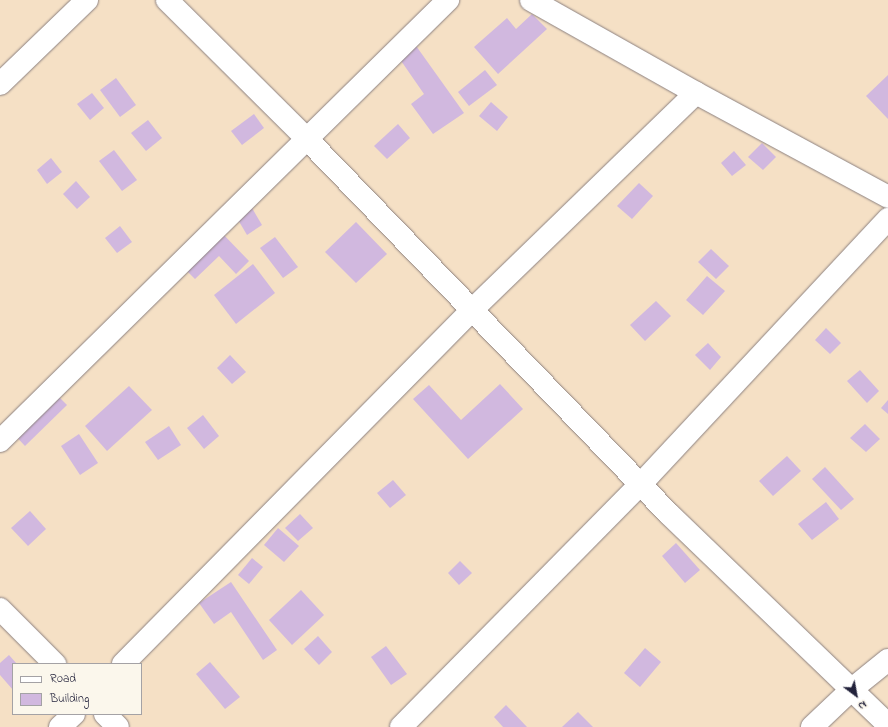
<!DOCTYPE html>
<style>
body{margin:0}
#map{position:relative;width:888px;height:727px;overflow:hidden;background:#f5e0c5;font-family:"Indie Flower",sans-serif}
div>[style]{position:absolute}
.building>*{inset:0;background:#d1b8df}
.roads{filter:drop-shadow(0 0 1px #8c8180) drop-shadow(0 0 1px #8c8180)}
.minor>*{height:22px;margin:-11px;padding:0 11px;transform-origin:11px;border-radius:11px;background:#fff}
span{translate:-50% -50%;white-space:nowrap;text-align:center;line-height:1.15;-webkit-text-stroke:3.5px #fbf7ec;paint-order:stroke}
.legend{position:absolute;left:12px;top:663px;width:130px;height:52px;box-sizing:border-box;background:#fbf7ec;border:1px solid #a4a2a5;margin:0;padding:5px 7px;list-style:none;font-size:12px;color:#22223b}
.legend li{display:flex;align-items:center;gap:8px;height:20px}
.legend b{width:20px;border:1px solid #a4a2a5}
.north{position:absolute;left:836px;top:675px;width:40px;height:40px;-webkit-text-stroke:3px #fbf7ec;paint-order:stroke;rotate:148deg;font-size:11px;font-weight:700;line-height:16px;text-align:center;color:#22223b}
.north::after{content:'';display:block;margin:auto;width:14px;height:18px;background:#22223b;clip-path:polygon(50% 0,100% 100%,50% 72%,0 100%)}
</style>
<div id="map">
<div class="building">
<i style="clip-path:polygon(532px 14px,547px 29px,498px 74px,474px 47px,507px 18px,516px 29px)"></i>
<i style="clip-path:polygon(414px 43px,464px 113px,433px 134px,411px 104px,424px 94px,397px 55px)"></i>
<i style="clip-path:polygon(485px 70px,497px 85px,469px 106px,458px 92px)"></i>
<i style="clip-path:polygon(888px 75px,888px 119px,866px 96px)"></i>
<i style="clip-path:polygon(116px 78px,136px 105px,120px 117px,100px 90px)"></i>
<i style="clip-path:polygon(92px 93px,104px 108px,90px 120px,77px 104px)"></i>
<i style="clip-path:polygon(491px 102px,508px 117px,497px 131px,479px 116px)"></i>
<i style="clip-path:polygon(254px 114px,264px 128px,242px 145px,231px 131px)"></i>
<i style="clip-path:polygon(148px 120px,162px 138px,146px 151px,131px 133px)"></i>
<i style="clip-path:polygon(398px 124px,410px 138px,387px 159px,374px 146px)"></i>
<i style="clip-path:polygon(762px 143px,776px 157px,763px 170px,748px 157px)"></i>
<i style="clip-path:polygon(114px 150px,137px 180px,122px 191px,99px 161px)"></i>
<i style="clip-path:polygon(734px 151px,746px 165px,732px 176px,721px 163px)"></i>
<i style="clip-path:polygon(51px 158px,62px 172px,47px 184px,37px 170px)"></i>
<i style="clip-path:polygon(76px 181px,90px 197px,77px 209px,63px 194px)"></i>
<i style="clip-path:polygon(639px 183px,653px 196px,632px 219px,617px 206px)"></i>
<i style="clip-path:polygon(252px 208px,262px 225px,247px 235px,237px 218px)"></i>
<i style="clip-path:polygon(356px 222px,387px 254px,356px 283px,325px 252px)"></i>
<i style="clip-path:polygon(120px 226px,132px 242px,117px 253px,105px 238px)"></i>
<i style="clip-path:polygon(220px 231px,249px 261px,236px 274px,219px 256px,195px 279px,183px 267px)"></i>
<i style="clip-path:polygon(275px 237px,298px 267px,283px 278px,260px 248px)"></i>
<i style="clip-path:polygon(711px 249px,729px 266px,716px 279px,698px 262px)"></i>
<i style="clip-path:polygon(253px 264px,275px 293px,236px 324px,214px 295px)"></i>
<i style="clip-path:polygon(707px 276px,725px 291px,703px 315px,686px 300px)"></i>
<i style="clip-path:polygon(656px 301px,671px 316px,645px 341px,630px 325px)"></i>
<i style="clip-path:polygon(826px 328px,841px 343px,830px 354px,815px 340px)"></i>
<i style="clip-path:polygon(708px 343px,721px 357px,710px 370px,695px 355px)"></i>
<i style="clip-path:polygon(230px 355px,246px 372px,232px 384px,217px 368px)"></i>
<i style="clip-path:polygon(860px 370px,879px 391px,867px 403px,847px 381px)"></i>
<i style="clip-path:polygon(500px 384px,523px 409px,468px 459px,413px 399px,429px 385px,461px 420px)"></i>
<i style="clip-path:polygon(129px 386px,152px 410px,107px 451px,85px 426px)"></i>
<i style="clip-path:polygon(53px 391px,67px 405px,25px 446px,11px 431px)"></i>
<i style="clip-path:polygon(888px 400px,888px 414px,881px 408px)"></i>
<i style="clip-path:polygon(203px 415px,219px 436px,204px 449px,187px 428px)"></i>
<i style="clip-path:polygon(865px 424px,880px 439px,866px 452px,850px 438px)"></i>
<i style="clip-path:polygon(169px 426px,181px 445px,158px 460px,145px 442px)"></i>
<i style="clip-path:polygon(79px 434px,98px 463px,80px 475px,61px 446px)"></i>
<i style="clip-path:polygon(787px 456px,801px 471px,773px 496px,759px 481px)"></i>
<i style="clip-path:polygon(825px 467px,854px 499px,841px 510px,812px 479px)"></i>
<i style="clip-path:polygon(393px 480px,406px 495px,390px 508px,377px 493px)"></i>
<i style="clip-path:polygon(826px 502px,839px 519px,812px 540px,798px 524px)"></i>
<i style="clip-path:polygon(30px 511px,46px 529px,28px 546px,11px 528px)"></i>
<i style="clip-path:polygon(300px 514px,313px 528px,298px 541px,285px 528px)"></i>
<i style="clip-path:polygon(278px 528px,299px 546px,284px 562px,264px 545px)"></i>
<i style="clip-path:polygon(676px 543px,700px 570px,685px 583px,662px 556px)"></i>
<i style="clip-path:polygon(252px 558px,263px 567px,249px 584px,238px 575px)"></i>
<i style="clip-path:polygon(460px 561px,472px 573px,459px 585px,448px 573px)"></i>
<i style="clip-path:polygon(231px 582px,277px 650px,263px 660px,231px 612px,214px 624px,199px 603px)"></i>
<i style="clip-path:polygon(301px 590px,324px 615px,292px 645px,269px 620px)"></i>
<i style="clip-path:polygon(318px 636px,332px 652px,319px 665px,304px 649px)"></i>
<i style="clip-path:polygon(386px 646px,407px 674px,391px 685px,371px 657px)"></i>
<i style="clip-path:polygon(645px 648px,661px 662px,640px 687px,624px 673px)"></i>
<i style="clip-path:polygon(9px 655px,17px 664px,13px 664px,13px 690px,0 675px,0 663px)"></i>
<i style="clip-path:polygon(210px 662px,240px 697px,225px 709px,196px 674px)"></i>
<i style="clip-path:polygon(506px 705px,527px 727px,503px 727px,494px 717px)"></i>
<i style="clip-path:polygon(578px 712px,593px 727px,562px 727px)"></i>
</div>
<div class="roads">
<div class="minor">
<i style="left:167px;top:0;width:197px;rotate:44.8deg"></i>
<i style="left:307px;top:139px;width:521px;rotate:46.01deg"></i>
<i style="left:669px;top:514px;width:304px;rotate:43.9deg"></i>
<i style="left:531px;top:0;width:189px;rotate:29.4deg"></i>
<i style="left:696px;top:93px;width:218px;rotate:28.4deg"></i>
<i style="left:0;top:84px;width:121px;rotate:-44deg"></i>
<i style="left:0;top:441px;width:629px;rotate:-44.55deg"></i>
<i style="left:0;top:609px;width:78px;rotate:45deg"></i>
<i style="left:123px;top:664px;width:496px;rotate:-45.4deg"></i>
<i style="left:471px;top:311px;width:313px;rotate:-44.1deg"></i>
<i style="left:105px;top:714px;width:18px;rotate:45deg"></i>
<i style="left:60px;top:727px;width:19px;rotate:-43deg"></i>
<i style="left:401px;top:727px;width:340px;rotate:-45.4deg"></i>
<i style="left:640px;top:485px;width:364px;rotate:-47deg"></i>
<i style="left:812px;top:727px;width:55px;rotate:-43.5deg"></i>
<i style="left:852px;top:689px;width:46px;rotate:-38.9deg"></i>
</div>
</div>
<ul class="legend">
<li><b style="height:5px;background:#fff"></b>Road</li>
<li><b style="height:11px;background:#d1b8df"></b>Building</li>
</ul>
<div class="north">N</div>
</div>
